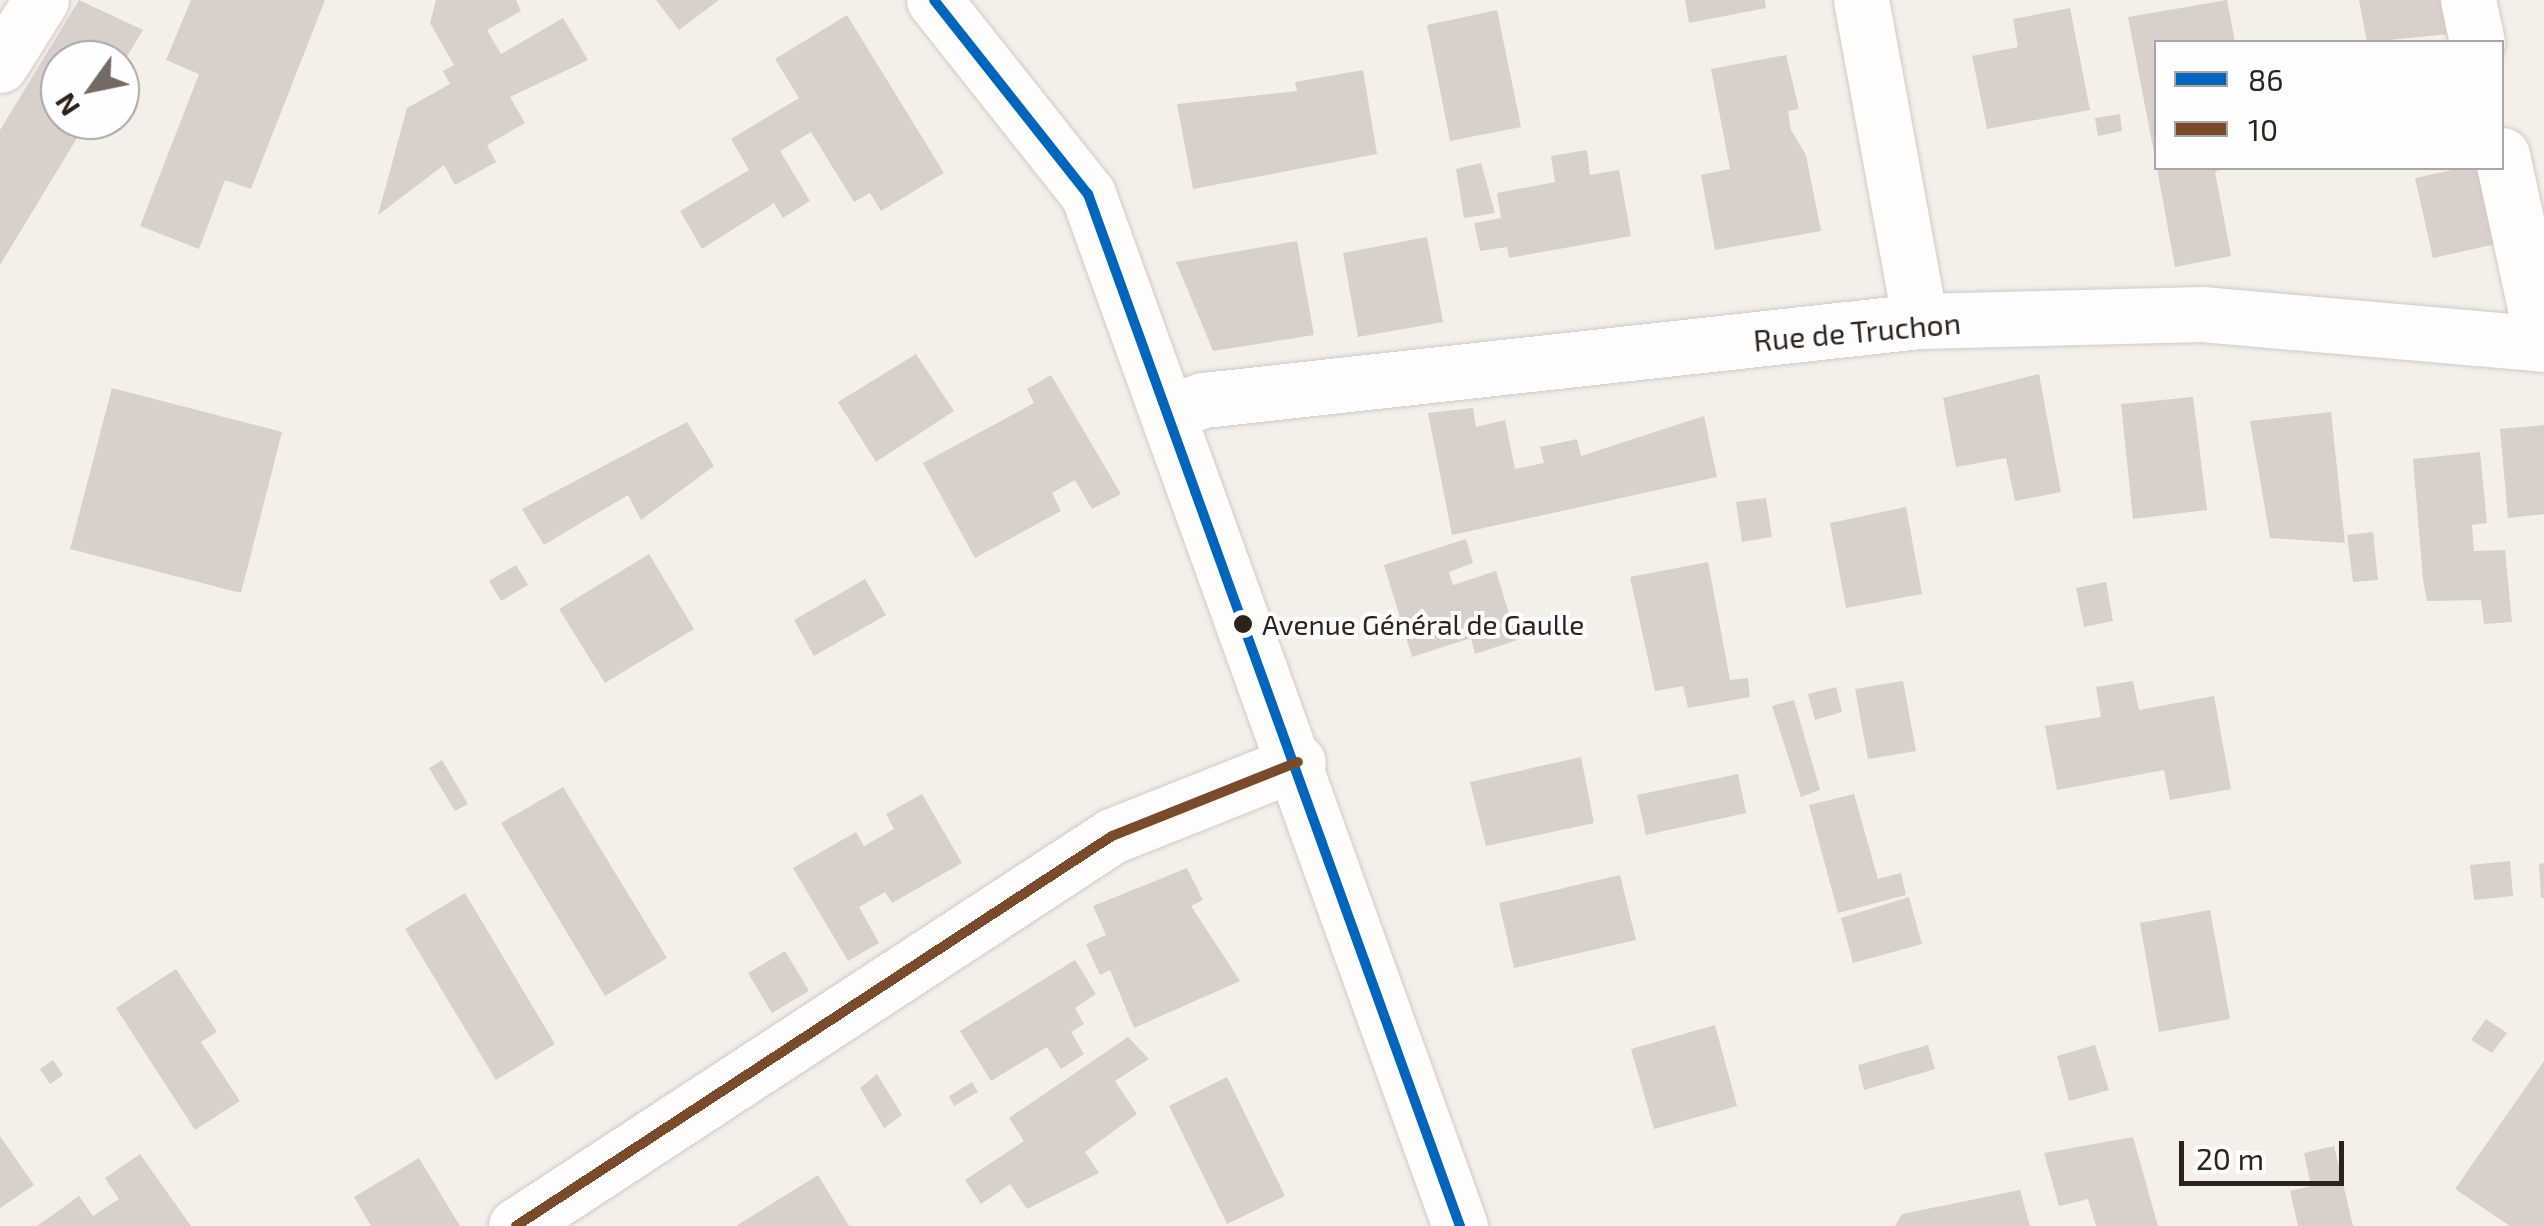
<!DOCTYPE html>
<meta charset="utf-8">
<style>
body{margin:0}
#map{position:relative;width:2544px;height:1226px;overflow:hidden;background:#f5efea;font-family:"Exo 2",sans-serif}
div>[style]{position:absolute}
.building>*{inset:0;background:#d9cfcb}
.roads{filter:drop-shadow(0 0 2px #d2cac4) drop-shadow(0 0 2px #d2cac4)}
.minor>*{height:55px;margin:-27.5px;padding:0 27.5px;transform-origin:27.5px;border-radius:27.5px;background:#fefdfc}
.bus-1>*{height:10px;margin:-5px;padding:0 5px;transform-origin:5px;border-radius:5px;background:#0065bd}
.bus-2>*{height:10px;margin:-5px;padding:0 5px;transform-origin:5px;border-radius:5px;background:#7a4b2a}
.dots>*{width:28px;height:28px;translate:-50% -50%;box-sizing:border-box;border:5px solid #fefefe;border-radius:50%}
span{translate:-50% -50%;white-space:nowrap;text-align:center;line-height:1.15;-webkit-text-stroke:8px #fefefe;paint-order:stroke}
.bus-label{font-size:28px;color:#2e231b}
.left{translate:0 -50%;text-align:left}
.street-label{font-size:30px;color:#2e231b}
.legend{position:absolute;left:2154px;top:40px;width:350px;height:130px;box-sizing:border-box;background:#fefefe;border:2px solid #aba6a3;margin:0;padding:12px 18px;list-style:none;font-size:30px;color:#2e231b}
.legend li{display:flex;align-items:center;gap:20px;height:50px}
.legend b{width:50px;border:2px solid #aba6a3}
.north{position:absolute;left:40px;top:40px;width:100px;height:100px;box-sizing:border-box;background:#fefefe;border:2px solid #aba6a3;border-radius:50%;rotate:237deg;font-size:28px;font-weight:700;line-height:40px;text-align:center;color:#2e231b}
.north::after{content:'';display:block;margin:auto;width:35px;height:45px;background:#746a63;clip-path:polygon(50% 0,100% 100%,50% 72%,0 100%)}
.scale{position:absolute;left:2179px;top:1141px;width:165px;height:45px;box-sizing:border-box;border:5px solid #2e231b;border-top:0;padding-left:12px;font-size:30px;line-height:35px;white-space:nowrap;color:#2e231b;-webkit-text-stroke:8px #fefefe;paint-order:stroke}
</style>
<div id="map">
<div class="building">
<i style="clip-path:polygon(79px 0,143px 30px,120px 68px,120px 60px,60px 60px,60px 120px,88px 120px,0 265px,0 130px)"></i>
<i style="clip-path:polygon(191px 0,325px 0,251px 189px,225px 180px,199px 249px,140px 226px,199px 74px,166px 60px)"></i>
<i style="clip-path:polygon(436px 0,516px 0,521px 11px,487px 30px,501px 54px,563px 18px,588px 60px,510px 97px,525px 123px,487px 145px,496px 162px,455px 185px,444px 165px,378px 215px,407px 108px,450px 84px,443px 71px,454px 65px,430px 23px)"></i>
<i style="clip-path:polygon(656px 0,719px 0,679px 30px)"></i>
<i style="clip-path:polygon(1685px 0,1765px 0,1766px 8px,1689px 23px)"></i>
<i style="clip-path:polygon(2227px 0,2235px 42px,2156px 42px,2155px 158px,2128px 17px)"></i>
<i style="clip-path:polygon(2359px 0,2442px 0,2450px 34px,2367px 42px)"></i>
<i style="clip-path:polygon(2070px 8px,2090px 110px,1987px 129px,1972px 56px,2018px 47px,2013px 19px)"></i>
<i style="clip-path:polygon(1497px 10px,1521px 127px,1450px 141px,1427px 25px)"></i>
<i style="clip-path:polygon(847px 15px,944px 173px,881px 211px,870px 193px,854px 202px,811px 132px,780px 151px,810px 201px,783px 218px,774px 203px,702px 249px,680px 211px,749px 170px,731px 139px,799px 98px,775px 59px)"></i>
<i style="clip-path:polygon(1786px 55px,1799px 109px,1788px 111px,1791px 130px,1806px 155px,1821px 231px,1715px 250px,1701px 175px,1730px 169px,1711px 69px)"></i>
<i style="clip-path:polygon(1363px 70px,1377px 154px,1193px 189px,1177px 104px,1297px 91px,1295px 82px)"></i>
<i style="clip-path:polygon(2120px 114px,2122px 131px,2098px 136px,2095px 118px)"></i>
<i style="clip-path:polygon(1587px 150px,1590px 175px,1619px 170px,1631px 236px,1509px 258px,1507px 247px,1480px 251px,1474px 223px,1501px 218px,1497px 193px,1555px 182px,1551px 156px)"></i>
<i style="clip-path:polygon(1481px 163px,1495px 213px,1464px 218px,1456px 169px)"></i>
<i style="clip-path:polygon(2157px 168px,2226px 168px,2215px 172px,2231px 256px,2175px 267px)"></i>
<i style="clip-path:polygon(2461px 168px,2480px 168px,2496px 244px,2433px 258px,2415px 178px)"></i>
<i style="clip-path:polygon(1427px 237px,1443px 322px,1358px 337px,1343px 253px)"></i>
<i style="clip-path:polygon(1297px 241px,1314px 335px,1213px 351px,1176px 262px)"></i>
<i style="clip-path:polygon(916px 354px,954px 411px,876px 462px,838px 402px)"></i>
<i style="clip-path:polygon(2039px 374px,2061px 492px,2015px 501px,2006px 458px,1956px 467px,1943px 398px)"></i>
<i style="clip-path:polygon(1051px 375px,1121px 494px,1092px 509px,1075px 480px,1052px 493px,1061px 511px,975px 558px,923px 463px,1034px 403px,1027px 389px)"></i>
<i style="clip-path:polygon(112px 388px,282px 432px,241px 593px,70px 549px)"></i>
<i style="clip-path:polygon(2193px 397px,2207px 510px,2133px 519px,2121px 404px)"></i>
<i style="clip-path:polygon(1473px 408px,1476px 427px,1505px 420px,1515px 469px,1544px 463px,1540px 447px,1577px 439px,1581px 456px,1704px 416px,1717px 477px,1452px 535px,1428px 413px)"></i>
<i style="clip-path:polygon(2331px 412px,2345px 543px,2270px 538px,2250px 421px)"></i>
<i style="clip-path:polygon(687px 422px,714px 466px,641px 520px,628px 495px,544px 545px,522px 509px)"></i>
<i style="clip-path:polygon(2544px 425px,2544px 514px,2508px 518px,2500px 429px)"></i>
<i style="clip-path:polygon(2480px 452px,2487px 523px,2472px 525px,2474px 551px,2505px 550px,2512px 622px,2484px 624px,2481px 600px,2427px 601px,2423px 579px,2413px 459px)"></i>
<i style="clip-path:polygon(1766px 498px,1772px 537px,1742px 542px,1736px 502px)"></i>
<i style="clip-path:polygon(1906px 507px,1922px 594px,1846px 608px,1830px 523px)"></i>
<i style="clip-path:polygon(2373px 532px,2378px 580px,2353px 582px,2347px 535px)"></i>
<i style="clip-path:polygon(1466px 539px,1473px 563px,1449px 572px,1453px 585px,1496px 571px,1517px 640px,1475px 654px,1471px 638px,1412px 657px,1384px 565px)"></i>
<i style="clip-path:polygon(649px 554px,694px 629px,605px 683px,559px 609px)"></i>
<i style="clip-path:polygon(1708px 562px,1730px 680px,1748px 678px,1750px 697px,1688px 708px,1683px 686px,1655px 691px,1630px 577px)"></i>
<i style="clip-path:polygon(516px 565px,528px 585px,501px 601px,489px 581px)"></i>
<i style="clip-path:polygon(865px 579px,886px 615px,814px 656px,794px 620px)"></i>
<i style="clip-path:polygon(2106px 582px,2113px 621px,2084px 627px,2076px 588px)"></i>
<i style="clip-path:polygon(1903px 681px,1916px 751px,1868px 759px,1855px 689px)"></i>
<i style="clip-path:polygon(2133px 681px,2139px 710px,2214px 696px,2231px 789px,2170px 800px,2164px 770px,2057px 790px,2045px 726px,2101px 717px,2096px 687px)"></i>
<i style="clip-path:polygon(1836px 687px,1842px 712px,1815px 720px,1808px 694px)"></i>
<i style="clip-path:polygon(1794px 700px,1820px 790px,1801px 797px,1772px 706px)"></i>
<i style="clip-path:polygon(1581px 757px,1594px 823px,1486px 846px,1470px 782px)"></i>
<i style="clip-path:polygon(442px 760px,468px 804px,455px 811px,429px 768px)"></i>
<i style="clip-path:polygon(1738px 774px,1746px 813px,1646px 835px,1637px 795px)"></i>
<i style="clip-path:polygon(563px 787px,667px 958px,605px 996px,501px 823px)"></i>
<i style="clip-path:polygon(922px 794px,962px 863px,892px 903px,885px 892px,859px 907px,879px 943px,848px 961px,793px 868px,856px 832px,864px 846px,894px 829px,886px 814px)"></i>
<i style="clip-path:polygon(1854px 794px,1878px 879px,1901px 873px,1906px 895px,1838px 913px,1809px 805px)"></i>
<i style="clip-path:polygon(2510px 861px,2513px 896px,2474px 900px,2470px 865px)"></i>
<i style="clip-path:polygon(2544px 863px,2544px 898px,2541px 898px,2539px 864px)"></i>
<i style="clip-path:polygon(1187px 868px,1203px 900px,1191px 906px,1240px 981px,1134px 1028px,1110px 970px,1100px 975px,1086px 944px,1106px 935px,1093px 906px)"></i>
<i style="clip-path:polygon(1620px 875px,1636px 940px,1514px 968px,1499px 903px)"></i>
<i style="clip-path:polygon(465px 893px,555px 1044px,496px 1080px,405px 929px)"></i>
<i style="clip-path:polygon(1909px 897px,1922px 944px,1853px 963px,1841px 918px)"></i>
<i style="clip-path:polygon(2210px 910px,2230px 1019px,2159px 1032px,2140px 923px)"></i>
<i style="clip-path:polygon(785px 951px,809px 991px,772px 1013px,748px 973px)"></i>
<i style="clip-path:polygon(1075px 960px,1096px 994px,1075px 1008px,1084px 1024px,1071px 1032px,1084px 1054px,1061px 1069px,1047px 1047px,991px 1081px,960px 1031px)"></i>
<i style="clip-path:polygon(176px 969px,217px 1032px,201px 1042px,240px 1101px,195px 1130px,116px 1008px)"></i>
<i style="clip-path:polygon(2486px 1019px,2507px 1033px,2492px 1053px,2471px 1040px)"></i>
<i style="clip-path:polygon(1715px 1025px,1737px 1106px,1654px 1129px,1631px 1049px)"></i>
<i style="clip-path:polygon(1128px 1037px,1149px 1059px,1115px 1081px,1137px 1114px,1085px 1152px,1099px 1173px,1027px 1209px,1010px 1184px,981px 1204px,965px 1180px,1024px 1141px,1009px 1118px)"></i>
<i style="clip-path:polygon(1928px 1045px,1935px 1069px,1864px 1090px,1858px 1065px)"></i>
<i style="clip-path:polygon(2095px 1045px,2109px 1090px,2069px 1101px,2057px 1056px)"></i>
<i style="clip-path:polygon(53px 1060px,63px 1075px,50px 1084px,40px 1069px)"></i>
<i style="clip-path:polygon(2544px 1061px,2544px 1226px,2510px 1226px,2455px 1189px)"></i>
<i style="clip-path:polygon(877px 1074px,902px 1115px,884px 1128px,860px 1088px)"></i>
<i style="clip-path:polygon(1227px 1077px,1285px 1196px,1227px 1224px,1169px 1106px)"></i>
<i style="clip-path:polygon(972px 1082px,978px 1092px,954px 1106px,949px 1096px)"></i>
<i style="clip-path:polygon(0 1136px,34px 1185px,0 1208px)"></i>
<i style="clip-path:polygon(2133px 1137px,2158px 1226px,2096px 1226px,2088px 1199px,2059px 1206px,2044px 1153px)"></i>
<i style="clip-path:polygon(2334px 1146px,2353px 1226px,2298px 1226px,2290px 1191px,2311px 1186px,2304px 1153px)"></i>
<i style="clip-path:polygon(140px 1154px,191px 1226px,37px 1226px,79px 1196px,93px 1216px,119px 1199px,105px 1178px)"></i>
<i style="clip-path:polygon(419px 1158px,460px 1226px,371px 1226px,354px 1197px)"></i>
<i style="clip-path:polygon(818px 1175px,849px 1226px,736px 1226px)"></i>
<i style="clip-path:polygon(2020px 1190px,2030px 1226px,1895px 1226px,1902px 1214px)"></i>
</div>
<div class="roads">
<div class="minor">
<i style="left:934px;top:0;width:248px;rotate:51.6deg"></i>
<i style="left:1088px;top:194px;width:1097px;rotate:70.18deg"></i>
<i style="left:1861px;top:0;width:326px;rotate:79.6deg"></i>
<i style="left:2468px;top:0;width:43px;rotate:77.9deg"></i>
<i style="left:0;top:65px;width:77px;rotate:-57.8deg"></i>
<i style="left:2502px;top:155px;width:193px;rotate:77.8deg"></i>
<i style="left:1173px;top:411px;width:33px;rotate:-20deg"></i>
<i style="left:1204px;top:400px;width:720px;rotate:-6.3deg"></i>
<i style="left:1920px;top:321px;width:282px;rotate:-1.4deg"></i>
<i style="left:2202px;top:314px;width:343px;rotate:5deg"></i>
<i style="left:516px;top:1226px;width:712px;rotate:-33.2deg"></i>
<i style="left:1112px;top:836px;width:200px;rotate:-21.7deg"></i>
</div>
</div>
<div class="bus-1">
<i style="left:934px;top:0;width:248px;rotate:51.6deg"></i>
<i style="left:1088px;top:194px;width:1097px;rotate:70.18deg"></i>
</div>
<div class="bus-2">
<i style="left:516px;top:1226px;width:712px;rotate:-33.2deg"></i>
<i style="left:1112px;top:836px;width:200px;rotate:-21.7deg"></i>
</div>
<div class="dots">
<i style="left:1243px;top:624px;background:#2e231b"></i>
</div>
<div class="bus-label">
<span class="left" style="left:1262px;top:624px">Avenue Général de Gaulle</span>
</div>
<div class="street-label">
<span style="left:1857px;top:331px;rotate:-5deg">Rue de Truchon</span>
</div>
<ul class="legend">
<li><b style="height:12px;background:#0065bd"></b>86</li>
<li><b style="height:12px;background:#7a4b2a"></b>10</li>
</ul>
<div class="north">N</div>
<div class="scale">20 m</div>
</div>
